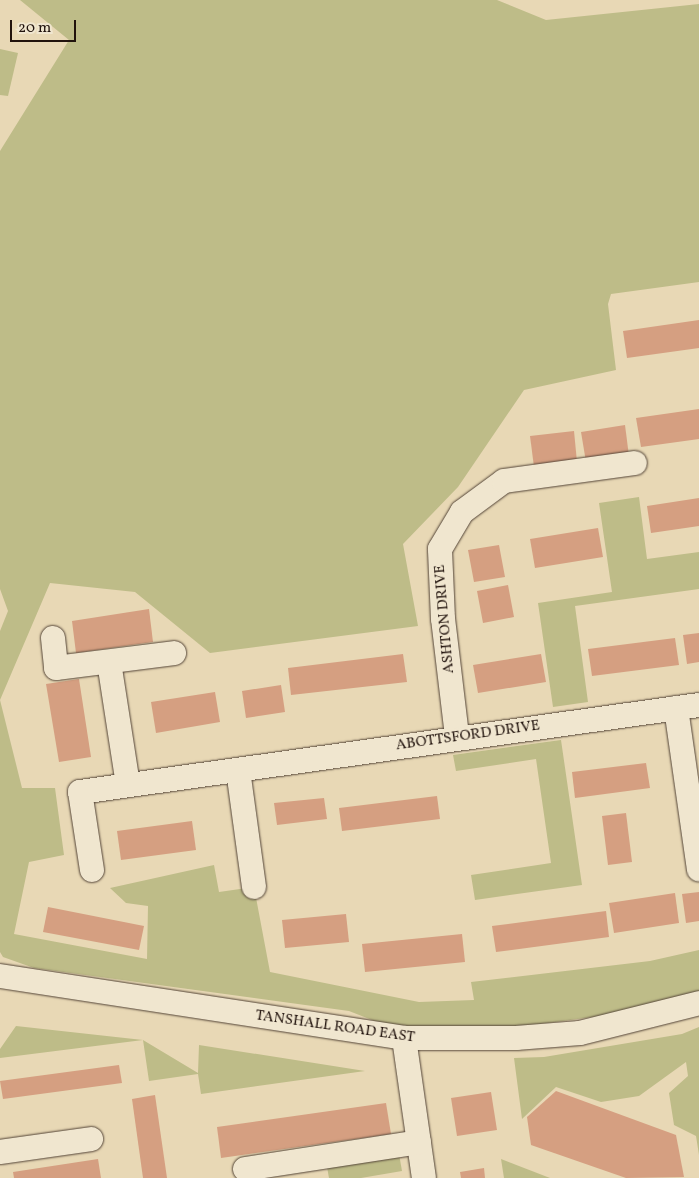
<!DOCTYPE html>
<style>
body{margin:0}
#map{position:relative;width:699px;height:1178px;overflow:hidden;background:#e8d8b5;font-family:Vollkorn,serif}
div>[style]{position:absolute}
.green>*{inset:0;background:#bebc88}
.building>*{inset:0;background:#d59f81}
.roads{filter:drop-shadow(0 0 1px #534437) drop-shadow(0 0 1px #534437)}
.minor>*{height:24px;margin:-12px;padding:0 12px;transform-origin:12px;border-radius:12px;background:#f0e6cf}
span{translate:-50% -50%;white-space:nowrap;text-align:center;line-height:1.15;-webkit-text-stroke:4.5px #f0e6cf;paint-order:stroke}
.street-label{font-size:15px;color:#21130d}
.scale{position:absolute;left:10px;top:20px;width:66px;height:22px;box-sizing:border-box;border:2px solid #21130d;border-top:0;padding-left:6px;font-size:15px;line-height:18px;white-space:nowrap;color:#21130d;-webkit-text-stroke:4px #f0e6cf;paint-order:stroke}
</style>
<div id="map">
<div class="green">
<i style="clip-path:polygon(20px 0,497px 0,546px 20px,699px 4px,699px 282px,611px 294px,608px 304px,616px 370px,524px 390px,458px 487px,403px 544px,418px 626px,210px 653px,135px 592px,50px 583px,0 700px,0 631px,8px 611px,0 589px,0 151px,69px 40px)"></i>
<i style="clip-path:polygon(0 49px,18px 53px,8px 96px,0 95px)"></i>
<i style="clip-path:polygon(639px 497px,647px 559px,699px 552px,699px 589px,575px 606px,588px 702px,553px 707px,538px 603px,612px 592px,599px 503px)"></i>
<i style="clip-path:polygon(0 700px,22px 788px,55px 788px,64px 855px,29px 862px,14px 934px,147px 959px,148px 906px,126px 903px,110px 888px,214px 865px,219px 892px,254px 887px,270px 972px,419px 1002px,474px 1000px,471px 982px,650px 961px,699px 950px,699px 994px,644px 1010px,489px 1031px,395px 1029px,349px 1011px,34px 968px,3px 957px,0 952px)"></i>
<i style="clip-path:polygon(561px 740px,582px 885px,475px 900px,471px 875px,551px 863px,536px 759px,456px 771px,453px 755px)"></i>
<i style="clip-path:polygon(16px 1026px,143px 1040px,198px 1073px,199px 1045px,365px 1071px,201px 1094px,198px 1074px,149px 1081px,143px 1040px,0 1058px,0 1049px)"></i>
<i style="clip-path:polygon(699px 1027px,699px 1155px,696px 1136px,674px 1125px,669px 1093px,688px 1076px,686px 1062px,639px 1096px,601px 1102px,556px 1087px,522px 1119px,514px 1058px,544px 1057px,682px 1034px)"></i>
<i style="clip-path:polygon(399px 1154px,402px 1171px,361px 1178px,329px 1178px,327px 1167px)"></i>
<i style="clip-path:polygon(501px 1159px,550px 1178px,504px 1178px)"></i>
</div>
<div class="building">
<i style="clip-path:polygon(699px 320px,699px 348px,627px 358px,623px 331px)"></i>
<i style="clip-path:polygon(699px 409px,699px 439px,641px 447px,636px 418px)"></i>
<i style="clip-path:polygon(625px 425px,629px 456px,586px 462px,581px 432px)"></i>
<i style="clip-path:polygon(574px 431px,577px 462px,534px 467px,530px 436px)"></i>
<i style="clip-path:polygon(699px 498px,699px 526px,651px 533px,647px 506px)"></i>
<i style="clip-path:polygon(598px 528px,603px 557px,535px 568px,530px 539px)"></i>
<i style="clip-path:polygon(499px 545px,505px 577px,474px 582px,468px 550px)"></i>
<i style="clip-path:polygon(508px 585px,514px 617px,483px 623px,477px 591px)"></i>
<i style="clip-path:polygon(149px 609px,153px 642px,76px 653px,72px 621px)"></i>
<i style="clip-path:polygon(699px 633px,699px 662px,687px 664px,683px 635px)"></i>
<i style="clip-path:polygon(675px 638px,679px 665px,592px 676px,588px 649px)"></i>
<i style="clip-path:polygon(403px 654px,407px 682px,291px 695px,288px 668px)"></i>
<i style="clip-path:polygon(541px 654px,546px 682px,478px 693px,473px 665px)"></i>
<i style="clip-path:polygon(79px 679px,91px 757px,59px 762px,46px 684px)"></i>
<i style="clip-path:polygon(281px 685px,285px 712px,246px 718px,242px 691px)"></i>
<i style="clip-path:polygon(215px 692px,220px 722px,156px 733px,151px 702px)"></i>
<i style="clip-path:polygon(646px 763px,650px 788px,575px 798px,572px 772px)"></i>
<i style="clip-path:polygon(437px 796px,440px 819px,342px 831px,339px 808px)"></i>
<i style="clip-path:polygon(324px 798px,327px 819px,277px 825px,274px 803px)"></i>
<i style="clip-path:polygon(626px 813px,632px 862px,608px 865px,602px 816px)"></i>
<i style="clip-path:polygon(192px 821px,196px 850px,121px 860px,117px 831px)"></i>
<i style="clip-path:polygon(699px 892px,699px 921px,686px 923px,682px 894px)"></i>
<i style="clip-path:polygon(675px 893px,679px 923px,614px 933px,609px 903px)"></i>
<i style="clip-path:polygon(48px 907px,144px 926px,139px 950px,43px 932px)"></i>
<i style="clip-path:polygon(606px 911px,609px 937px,496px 952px,492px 926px)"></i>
<i style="clip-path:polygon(346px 914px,349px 942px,285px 948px,282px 920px)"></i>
<i style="clip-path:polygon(462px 934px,465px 962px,365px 972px,362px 944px)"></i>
<i style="clip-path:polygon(119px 1065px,122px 1083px,3px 1099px,0 1081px)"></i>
<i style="clip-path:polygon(556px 1091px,676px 1135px,684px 1177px,626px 1178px,531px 1145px,527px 1117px)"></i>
<i style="clip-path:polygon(491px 1092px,497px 1130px,457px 1136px,451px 1098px)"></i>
<i style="clip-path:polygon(155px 1095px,167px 1178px,143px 1178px,132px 1099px)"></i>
<i style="clip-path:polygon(386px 1103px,391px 1134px,221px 1158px,217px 1127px)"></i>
<i style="clip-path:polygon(98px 1159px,101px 1178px,14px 1178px,13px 1172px)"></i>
<i style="clip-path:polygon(484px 1168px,485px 1178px,461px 1178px,460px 1172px)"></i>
</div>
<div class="roads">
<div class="minor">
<i style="left:53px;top:638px;width:30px;rotate:84deg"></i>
<i style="left:56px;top:668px;width:119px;rotate:-7.2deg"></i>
<i style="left:109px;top:662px;width:124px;rotate:81.2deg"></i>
<i style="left:676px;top:708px;width:163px;rotate:81.9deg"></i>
<i style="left:457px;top:736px;width:118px;rotate:-96.8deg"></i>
<i style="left:443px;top:619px;width:70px;rotate:-92.5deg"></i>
<i style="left:440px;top:549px;width:43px;rotate:-59.3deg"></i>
<i style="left:462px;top:512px;width:52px;rotate:-36.4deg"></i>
<i style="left:504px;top:481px;width:132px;rotate:-7.8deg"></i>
<i style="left:238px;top:770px;width:118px;rotate:82.2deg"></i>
<i style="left:92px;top:870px;width:79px;rotate:-98.7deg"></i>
<i style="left:80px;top:792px;width:625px;rotate:-8deg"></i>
<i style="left:0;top:976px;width:409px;rotate:8.7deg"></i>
<i style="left:404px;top:1038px;width:112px"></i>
<i style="left:516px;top:1038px;width:64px;rotate:-4.5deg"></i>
<i style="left:580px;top:1033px;width:123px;rotate:-14.1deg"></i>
<i style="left:404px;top:1038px;width:141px;rotate:81.9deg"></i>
<i style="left:0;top:1152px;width:92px;rotate:-8.1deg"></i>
<i style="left:245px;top:1169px;width:176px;rotate:-8.8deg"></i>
</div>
</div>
<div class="street-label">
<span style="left:445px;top:619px;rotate:-95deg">ASHTON DRIVE</span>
<span style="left:468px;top:736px;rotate:-8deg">ABOTTSFORD DRIVE</span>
<span style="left:335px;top:1027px;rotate:8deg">TANSHALL ROAD EAST</span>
</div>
<div class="scale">20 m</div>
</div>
